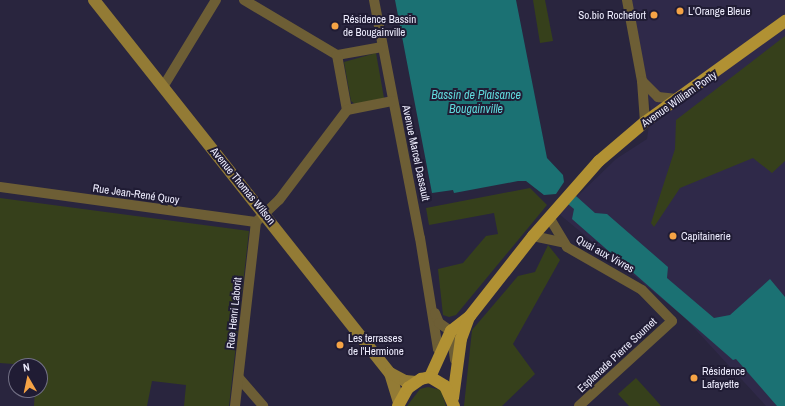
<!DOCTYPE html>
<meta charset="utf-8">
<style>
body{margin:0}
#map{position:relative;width:785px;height:406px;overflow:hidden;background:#29253e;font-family:"Archivo Narrow",sans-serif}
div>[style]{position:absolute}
.built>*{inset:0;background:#2f2949}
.green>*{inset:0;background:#36401b}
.water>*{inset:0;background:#1b7173}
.street>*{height:10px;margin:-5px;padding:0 5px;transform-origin:5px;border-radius:5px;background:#6d5e35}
.secondary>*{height:12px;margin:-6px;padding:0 6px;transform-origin:6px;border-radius:6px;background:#937b35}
.primary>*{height:12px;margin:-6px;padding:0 6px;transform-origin:6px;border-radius:6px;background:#b19133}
.dots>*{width:11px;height:11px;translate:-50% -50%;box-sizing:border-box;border:2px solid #201c34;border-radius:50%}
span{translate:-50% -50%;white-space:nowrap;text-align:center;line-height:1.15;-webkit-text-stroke:4px #201c34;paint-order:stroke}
.poi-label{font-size:11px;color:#eeedfe}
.left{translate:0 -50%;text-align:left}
.right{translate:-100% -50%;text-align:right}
.street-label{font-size:11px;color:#eeedfe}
.water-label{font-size:12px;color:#60d8db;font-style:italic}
.north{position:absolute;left:8px;top:358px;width:40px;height:40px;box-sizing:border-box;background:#201c34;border:1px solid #727085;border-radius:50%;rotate:351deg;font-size:11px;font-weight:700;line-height:16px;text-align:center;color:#eeedfe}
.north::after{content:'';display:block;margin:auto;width:14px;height:18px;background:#f5a345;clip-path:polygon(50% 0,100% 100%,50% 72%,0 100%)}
</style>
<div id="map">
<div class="built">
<i style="clip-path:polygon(629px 0,785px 0,785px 406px,766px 406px,684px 317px,559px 214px,616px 159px,647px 139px,651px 110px)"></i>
</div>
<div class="green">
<i style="clip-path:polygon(533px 0,545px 0,553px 41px,540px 43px)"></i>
<i style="clip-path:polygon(785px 36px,785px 161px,772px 173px,753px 158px,680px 188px,654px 227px,651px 223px,675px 149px,676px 120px)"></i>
<i style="clip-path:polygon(376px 53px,384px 98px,355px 104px,351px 101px,344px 62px)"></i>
<i style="clip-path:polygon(530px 188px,547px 205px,456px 315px,449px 317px,443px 315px,438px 269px,463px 263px,486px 236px,498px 234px,497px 229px,494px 213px,429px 225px,426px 208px)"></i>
<i style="clip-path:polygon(0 198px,249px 231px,229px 406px,184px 406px,186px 385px,152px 381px,147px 406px,34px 406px,35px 390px,40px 390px,40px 366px,0 363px)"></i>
<i style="clip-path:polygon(548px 245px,560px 260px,513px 344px,535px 374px,502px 406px,464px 406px,472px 330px,518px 276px,535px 272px)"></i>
<i style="clip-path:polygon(636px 378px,655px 399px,661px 406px,629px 406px,618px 394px)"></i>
<i style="clip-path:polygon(428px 387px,441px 390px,446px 406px,407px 406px,420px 389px)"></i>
</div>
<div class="water">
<i style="clip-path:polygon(395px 0,516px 0,547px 158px,563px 175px,564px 182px,556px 194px,544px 195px,526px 181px,518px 181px,454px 193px,453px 190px,432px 193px)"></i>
<i style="clip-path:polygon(576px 196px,595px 213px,607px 214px,668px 267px,667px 278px,714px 318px,730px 315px,770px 279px,785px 297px,785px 406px,777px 406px,736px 359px,733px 360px,572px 219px,574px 209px,568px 204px)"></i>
</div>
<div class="street">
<i style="left:244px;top:0;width:108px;rotate:30.6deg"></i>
<i style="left:374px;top:0;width:242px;rotate:79.1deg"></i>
<i style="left:420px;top:238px;width:112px;rotate:80.8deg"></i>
<i style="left:438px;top:349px;width:4px;rotate:45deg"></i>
<i style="left:627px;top:0;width:82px;rotate:79.5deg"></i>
<i style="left:642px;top:81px;width:41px;rotate:85.8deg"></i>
<i style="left:382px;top:47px;width:46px;rotate:169.9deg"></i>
<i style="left:337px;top:55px;width:56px;rotate:79.7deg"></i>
<i style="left:347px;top:110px;width:47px;rotate:-11.1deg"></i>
<i style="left:642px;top:81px;width:23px;rotate:45deg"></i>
<i style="left:658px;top:97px;width:19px;rotate:6deg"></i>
<i style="left:163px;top:87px;width:102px;rotate:-58.7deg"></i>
<i style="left:0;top:187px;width:258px;rotate:7.8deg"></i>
<i style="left:256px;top:222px;width:32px;rotate:-44deg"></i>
<i style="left:279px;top:200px;width:113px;rotate:-52.9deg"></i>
<i style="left:549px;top:217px;width:35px;rotate:59deg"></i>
<i style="left:567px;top:247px;width:86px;rotate:29.8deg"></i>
<i style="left:642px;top:290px;width:43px;rotate:45.9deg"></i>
<i style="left:672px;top:321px;width:126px;rotate:137.6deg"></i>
<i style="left:533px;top:236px;width:29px;rotate:12deg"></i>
<i style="left:435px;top:313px;width:11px;rotate:68deg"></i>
<i style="left:439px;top:323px;width:14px;rotate:34deg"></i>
<i style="left:451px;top:331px;width:29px;rotate:82deg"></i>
<i style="left:239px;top:378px;width:37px;rotate:49deg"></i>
<i style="left:235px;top:406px;width:185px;rotate:-83.5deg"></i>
</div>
<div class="secondary">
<i style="left:94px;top:0;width:476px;rotate:51.6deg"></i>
<i style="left:390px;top:373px;width:31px;rotate:73deg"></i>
<i style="left:390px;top:373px;width:17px;rotate:28deg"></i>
<i style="left:405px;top:381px;width:11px;rotate:5deg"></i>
</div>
<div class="primary">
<i style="left:430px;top:377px;width:51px;rotate:-65.5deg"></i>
<i style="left:451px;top:331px;width:24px;rotate:-38deg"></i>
<i style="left:470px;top:316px;width:102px;rotate:-51.8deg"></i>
<i style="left:533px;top:236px;width:100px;rotate:-48.7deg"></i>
<i style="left:599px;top:161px;width:60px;rotate:-40.3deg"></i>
<i style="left:645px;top:122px;width:173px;rotate:-35.8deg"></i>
<i style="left:453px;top:398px;width:60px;rotate:-82.3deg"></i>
<i style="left:461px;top:339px;width:23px;rotate:-70deg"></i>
<i style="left:398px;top:406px;width:21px;rotate:-61deg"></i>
<i style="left:408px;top:388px;width:16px;rotate:-35deg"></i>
<i style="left:421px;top:379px;width:9px;rotate:-13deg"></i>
<i style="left:430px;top:377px;width:17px;rotate:31deg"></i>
<i style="left:445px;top:386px;width:22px;rotate:66deg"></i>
</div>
<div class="dots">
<i style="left:680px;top:11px;background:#f5a345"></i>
<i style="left:654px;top:15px;background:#f5a345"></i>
<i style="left:335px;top:26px;background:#f5a345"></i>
<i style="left:673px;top:236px;background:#f5a345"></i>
<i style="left:340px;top:345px;background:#f5a345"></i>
<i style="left:694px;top:378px;background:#f5a345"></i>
</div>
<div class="poi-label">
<span class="left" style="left:688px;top:11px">L'Orange Bleue</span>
<span class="right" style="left:646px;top:15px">So.bio Rochefort</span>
<span class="left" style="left:343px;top:26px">Résidence Bassin<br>de Bougainville</span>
<span class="left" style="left:681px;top:236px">Capitainerie</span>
<span class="left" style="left:348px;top:345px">Les terrasses<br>de l'Hermione</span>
<span class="left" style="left:702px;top:378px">Résidence<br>Lafayette</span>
</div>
<div class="street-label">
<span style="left:679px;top:99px;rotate:-35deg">Avenue William Ponty</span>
<span style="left:416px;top:153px;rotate:78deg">Avenue Marcel Dassault</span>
<span style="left:243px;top:186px;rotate:51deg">Avenue Thomas Wilson</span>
<span style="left:136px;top:194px;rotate:8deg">Rue Jean-René Quoy</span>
<span style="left:605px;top:254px;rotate:29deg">Quai aux Vivres</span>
<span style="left:234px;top:313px;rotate:-84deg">Rue Henri Laborit</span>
<span style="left:617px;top:355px;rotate:-43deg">Esplanade Pierre Soumet</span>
</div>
<div class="water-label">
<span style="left:476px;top:103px">Bassin de Plaisance<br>Bougainville</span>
</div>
<div class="north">N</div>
</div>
